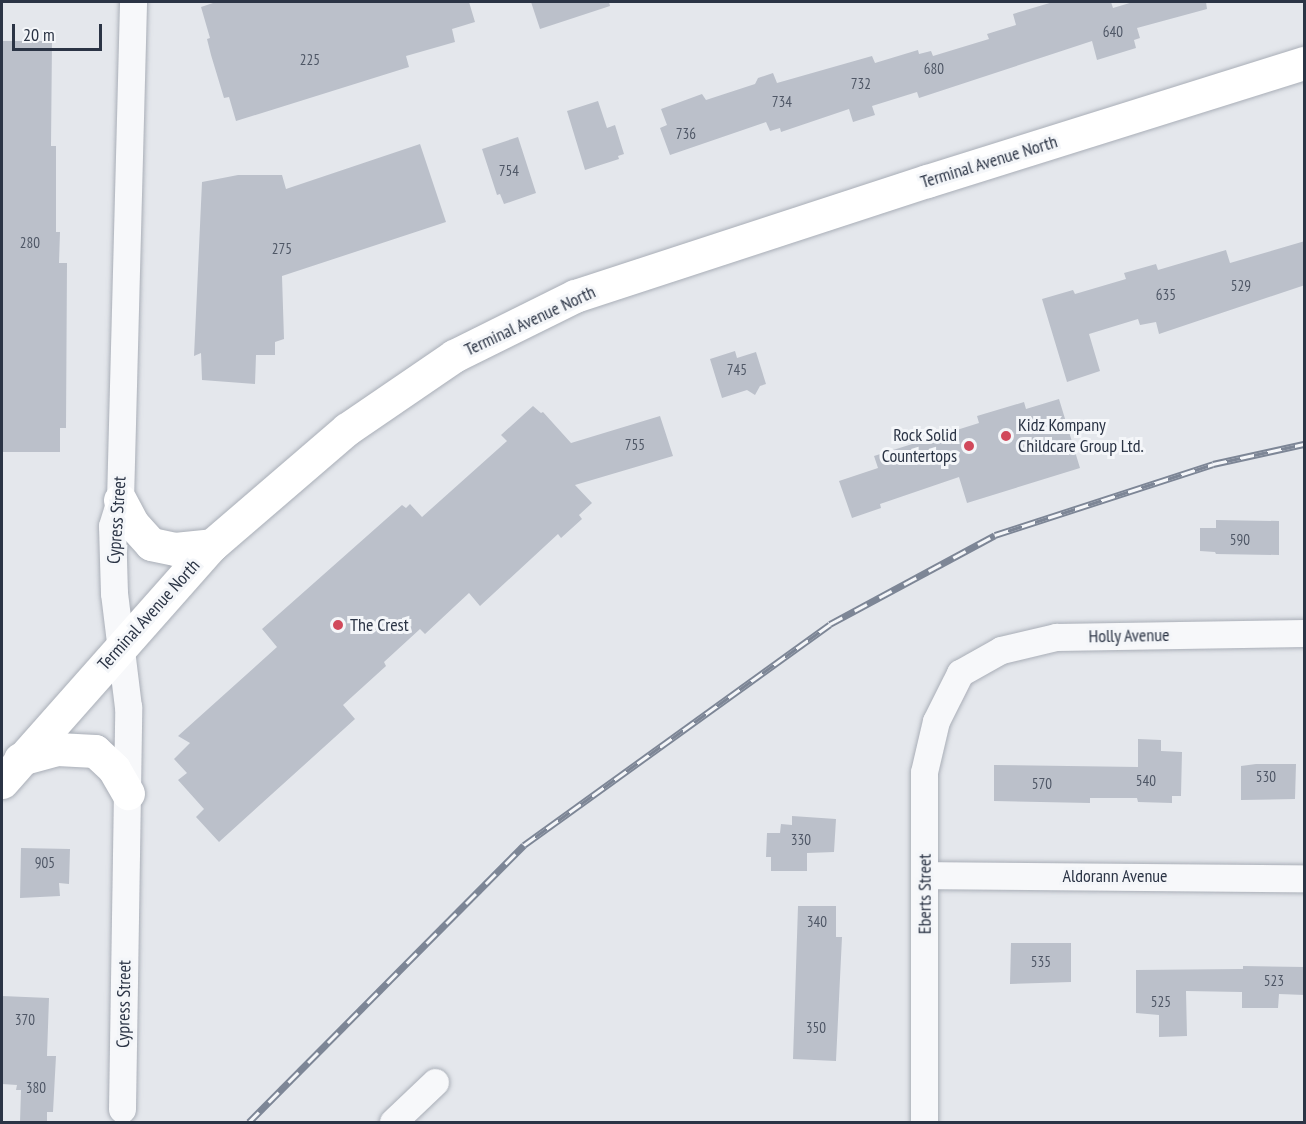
<!DOCTYPE html>
<style>
body{margin:0}
#map{position:relative;width:1306px;height:1124px;overflow:hidden;background:#e4e7ec;font-family:"PT Sans Narrow",sans-serif}
div>[style]{position:absolute}
.building>*{inset:0;background:#bbc0ca}
.roads{filter:drop-shadow(0 0 2px #a9aeb7) drop-shadow(0 0 2px #a9aeb7)}
.minor>*{height:27px;margin:-13.5px;padding:0 13.5px;transform-origin:13.5px;border-radius:13.5px;background:#f7f8fa}
.primary>*{height:33px;margin:-16.5px;padding:0 16.5px;transform-origin:16.5px;border-radius:16.5px;background:#fff}
.rail>*{height:7px;margin-top:-3.5px;transform-origin:0;background:repeating-linear-gradient(90deg,#f4f6f9 0 14px,#7d8696 0 28px);box-sizing:border-box;border-block:2px solid #7d8696}
.dots>*{width:16px;height:16px;translate:-50% -50%;box-sizing:border-box;border:3px solid #f4f6f9;border-radius:50%}
span{translate:-50% -50%;white-space:nowrap;text-align:center;line-height:1.15;-webkit-text-stroke:6px #f4f6f9;paint-order:stroke}
.number-label{font-size:15px;color:#4f5766}
.number-label span{-webkit-text-stroke-width:0}
.street-label{font-size:18px;color:#2b3445}
.poi-label{font-size:18px;color:#2b3445}
.left{translate:0 -50%;text-align:left}
.right{translate:-100% -50%;text-align:right}
.frame{position:absolute;inset:0;border:3px solid #2b3445;pointer-events:none}
.scale{position:absolute;left:12px;top:24px;width:90px;height:27px;box-sizing:border-box;border:3px solid #2b3445;border-top:0;padding-left:8px;font-size:18px;line-height:21px;white-space:nowrap;color:#2b3445;-webkit-text-stroke:4px #f4f6f9;paint-order:stroke}
</style>
<div id="map">
<div class="building">
<i style="clip-path:polygon(216px 2px,469px 2px,475px 22px,452px 29px,455px 42px,406px 56px,409px 67px,236px 121px,229px 97px,224px 98px,211px 55px,207px 39px,210px 38px,201px 7px)"></i>
<i style="clip-path:polygon(531px 2px,609px 2px,610px 6px,540px 29px)"></i>
<i style="clip-path:polygon(1053px 2px,1111px 2px,1113px 8px,1133px 2px,1206px 2px,1207px 9px,1137px 28px,1140px 38px,1134px 40px,1136px 48px,1097px 60px,1092px 41px,919px 98px,917px 92px,872px 106px,875px 115px,853px 122px,849px 109px,781px 132px,780px 128px,770px 131px,766px 122px,670px 155px,660px 128px,667px 125px,661px 109px,702px 94px,706px 100px,755px 84px,758px 78px,773px 73px,777px 83px,872px 56px,875px 63px,918px 50px,919px 54px,931px 51px,933px 56px,989px 39px,987px 34px,1016px 25px,1013px 14px)"></i>
<i style="clip-path:polygon(2px 41px,52px 41px,51px 146px,56px 146px,56px 232px,60px 232px,59px 263px,67px 263px,66px 428px,60px 428px,60px 452px,2px 452px)"></i>
<i style="clip-path:polygon(598px 101px,607px 128px,615px 125px,624px 154px,618px 156px,619px 159px,585px 170px,567px 111px)"></i>
<i style="clip-path:polygon(518px 137px,536px 193px,504px 204px,500px 194px,497px 195px,482px 149px)"></i>
<i style="clip-path:polygon(420px 144px,446px 222px,282px 276px,284px 339px,275px 342px,275px 355px,256px 355px,255px 384px,202px 380px,201px 353px,194px 356px,202px 182px,238px 175px,282px 175px,286px 189px)"></i>
<i style="clip-path:polygon(1305px 241px,1305px 285px,1159px 334px,1156px 322px,1140px 325px,1138px 319px,1089px 334px,1100px 371px,1067px 382px,1042px 299px,1073px 290px,1075px 294px,1126px 279px,1124px 273px,1156px 264px,1158px 270px,1226px 250px,1230px 263px)"></i>
<i style="clip-path:polygon(735px 351px,737px 358px,756px 352px,766px 384px,760px 386px,755px 395px,747px 390px,722px 398px,710px 359px)"></i>
<i style="clip-path:polygon(1059px 399px,1080px 468px,967px 503px,959px 477px,880px 504px,881px 508px,852px 518px,839px 481px,878px 468px,874px 456px,979px 423px,977px 416px,1024px 402px,1026px 409px)"></i>
<i style="clip-path:polygon(533px 406px,541px 413px,543px 412px,571px 443px,660px 416px,673px 456px,575px 485px,592px 503px,579px 515px,582px 519px,561px 538px,558px 534px,480px 606px,469px 593px,425px 634px,420px 629px,384px 662px,386px 666px,343px 705px,355px 719px,219px 842px,196px 817px,204px 809px,178px 780px,187px 773px,174px 759px,190px 743px,178px 736px,277px 647px,262px 629px,402px 505px,406px 508px,410px 504px,422px 517px,507px 441px,501px 435px)"></i>
<i style="clip-path:polygon(1216px 520px,1279px 521px,1279px 555px,1216px 554px,1215px 552px,1200px 551px,1200px 528px,1216px 528px)"></i>
<i style="clip-path:polygon(1138px 739px,1161px 740px,1161px 751px,1182px 752px,1181px 796px,1172px 796px,1172px 803px,1138px 802px,1137px 798px,1090px 798px,1090px 803px,994px 801px,994px 765px,1138px 767px)"></i>
<i style="clip-path:polygon(1256px 764px,1296px 764px,1295px 799px,1241px 800px,1241px 766px)"></i>
<i style="clip-path:polygon(792px 816px,836px 819px,834px 852px,807px 853px,807px 871px,771px 871px,771px 857px,766px 857px,767px 833px,780px 833px,781px 824px,792px 825px)"></i>
<i style="clip-path:polygon(21px 848px,70px 849px,69px 884px,59px 883px,60px 896px,20px 898px)"></i>
<i style="clip-path:polygon(798px 906px,836px 906px,836px 937px,842px 937px,836px 1061px,793px 1059px)"></i>
<i style="clip-path:polygon(1011px 943px,1071px 943px,1071px 982px,1010px 984px)"></i>
<i style="clip-path:polygon(1243px 966px,1305px 967px,1305px 995px,1279px 994px,1278px 1008px,1242px 1008px,1242px 992px,1186px 991px,1187px 1036px,1159px 1037px,1159px 1015px,1136px 1013px,1136px 970px,1243px 969px)"></i>
<i style="clip-path:polygon(2px 996px,49px 998px,47px 1056px,56px 1056px,53px 1112px,47px 1112px,47px 1122px,20px 1122px,21px 1090px,16px 1090px,17px 1085px,2px 1084px)"></i>
</div>
<div class="roads">
<div class="minor">
<i style="left:925px;top:875px;width:379px;rotate:0.5deg"></i>
<i style="left:122px;top:1109px;width:402px;rotate:-89.1deg"></i>
<i style="left:128px;top:707px;width:115px;rotate:-97deg"></i>
<i style="left:114px;top:593px;width:67px;rotate:-91.7deg"></i>
<i style="left:112px;top:526px;width:27px;rotate:-73deg"></i>
<i style="left:120px;top:500px;width:498px;rotate:-88.5deg"></i>
<i style="left:393px;top:1122px;width:58px;rotate:-43.6deg"></i>
<i style="left:924px;top:1122px;width:350px;rotate:-90deg"></i>
<i style="left:924px;top:772px;width:52px;rotate:-76.8deg"></i>
<i style="left:936px;top:721px;width:54px;rotate:-63.4deg"></i>
<i style="left:960px;top:673px;width:47px;rotate:-29.3deg"></i>
<i style="left:1001px;top:650px;width:57px;rotate:-13.3deg"></i>
<i style="left:1056px;top:637px;width:248px;rotate:-0.9deg"></i>
</div>
<div class="primary">
<i style="left:120px;top:500px;width:26px;rotate:62deg"></i>
<i style="left:132px;top:523px;width:28px;rotate:48deg"></i>
<i style="left:151px;top:544px;width:25px;rotate:12deg"></i>
<i style="left:175px;top:549px;width:37px;rotate:-6deg"></i>
<i style="left:20px;top:759px;width:38px;rotate:-15deg"></i>
<i style="left:57px;top:749px;width:38px;rotate:3deg"></i>
<i style="left:95px;top:751px;width:26px;rotate:43deg"></i>
<i style="left:114px;top:769px;width:28px;rotate:60deg"></i>
<i style="left:2px;top:782px;width:317px;rotate:-48.5deg"></i>
<i style="left:212px;top:545px;width:178px;rotate:-40.7deg"></i>
<i style="left:347px;top:429px;width:130px;rotate:-34.3deg"></i>
<i style="left:454px;top:356px;width:135px;rotate:-26.4deg"></i>
<i style="left:575px;top:296px;width:370px;rotate:-18.1deg"></i>
<i style="left:927px;top:181px;width:395px;rotate:-17.4deg"></i>
</div>
</div>
<div class="rail">
<i style="left:249px;top:1122px;width:390px;rotate:-45.2deg"></i>
<i style="left:524px;top:845px;width:377px;rotate:-35.8deg"></i>
<i style="left:830px;top:624px;width:187px;rotate:-28.3deg"></i>
<i style="left:995px;top:535px;width:229px;rotate:-18deg"></i>
<i style="left:1213px;top:464px;width:93px;rotate:-12.4deg"></i>
</div>
<div class="dots">
<i style="left:1006px;top:436px;background:#d1495b"></i>
<i style="left:969px;top:446px;background:#d1495b"></i>
<i style="left:338px;top:625px;background:#d1495b"></i>
</div>
<div class="number-label">
<span style="left:1113px;top:32px">640</span>
<span style="left:310px;top:60px">225</span>
<span style="left:934px;top:69px">680</span>
<span style="left:861px;top:84px">732</span>
<span style="left:782px;top:102px">734</span>
<span style="left:686px;top:134px">736</span>
<span style="left:509px;top:171px">754</span>
<span style="left:30px;top:243px">280</span>
<span style="left:282px;top:249px">275</span>
<span style="left:1241px;top:286px">529</span>
<span style="left:1166px;top:295px">635</span>
<span style="left:737px;top:370px">745</span>
<span style="left:635px;top:445px">755</span>
<span style="left:1240px;top:540px">590</span>
<span style="left:1266px;top:777px">530</span>
<span style="left:1146px;top:781px">540</span>
<span style="left:1042px;top:784px">570</span>
<span style="left:801px;top:840px">330</span>
<span style="left:45px;top:863px">905</span>
<span style="left:817px;top:922px">340</span>
<span style="left:1041px;top:962px">535</span>
<span style="left:1274px;top:981px">523</span>
<span style="left:1161px;top:1002px">525</span>
<span style="left:25px;top:1020px">370</span>
<span style="left:816px;top:1028px">350</span>
<span style="left:36px;top:1088px">380</span>
</div>
<div class="street-label">
<span style="left:989px;top:162px;rotate:-17deg">Terminal Avenue North</span>
<span style="left:530px;top:321px;rotate:-25deg">Terminal Avenue North</span>
<span style="left:117px;top:520px;rotate:-86deg">Cypress Street</span>
<span style="left:149px;top:615px;rotate:-48deg">Terminal Avenue North</span>
<span style="left:1129px;top:636px;rotate:-1deg">Holly Avenue</span>
<span style="left:1115px;top:876px">Aldorann Avenue</span>
<span style="left:925px;top:894px;rotate:-90deg">Eberts Street</span>
<span style="left:124px;top:1004px;rotate:-89deg">Cypress Street</span>
</div>
<div class="poi-label">
<span class="left" style="left:1018px;top:436px">Kidz Kompany<br>Childcare Group Ltd.</span>
<span class="right" style="left:957px;top:446px">Rock Solid<br>Countertops</span>
<span class="left" style="left:350px;top:625px">The Crest</span>
</div>
<div class="frame"></div>
<div class="scale">20 m</div>
</div>
